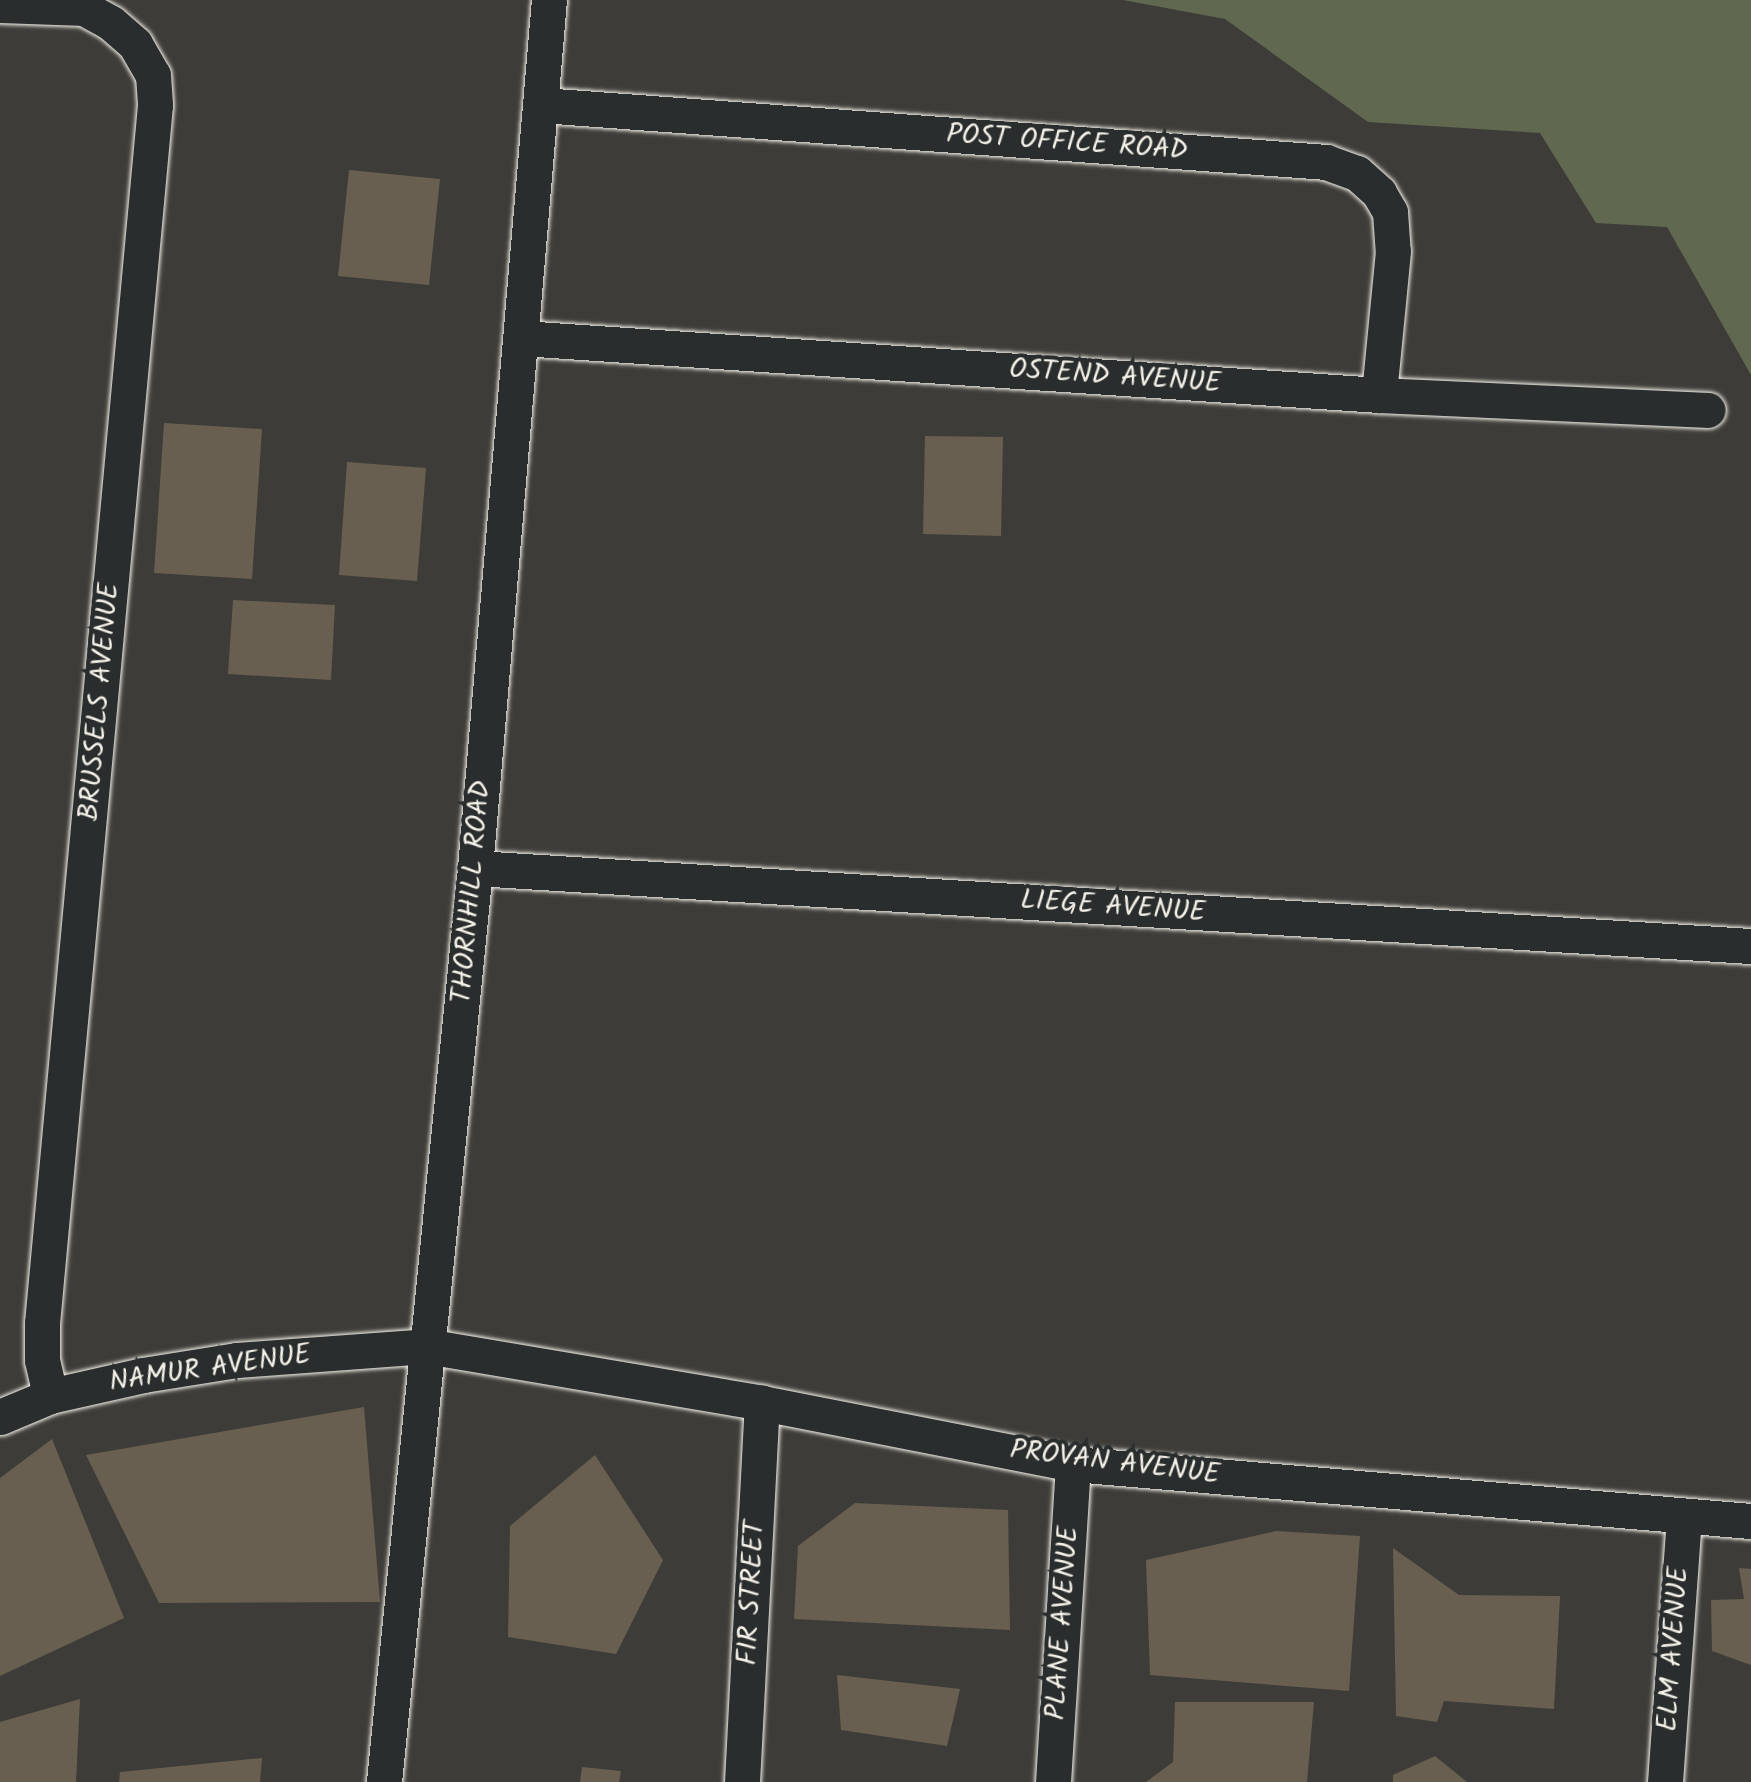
<!DOCTYPE html>
<style>
body{margin:0}
#map{position:relative;width:1751px;height:1782px;overflow:hidden;background:#3d3c38;font-family:Kalam,sans-serif}
div>[style]{position:absolute}
.green>*{inset:0;background:#60684f}
.building>*{inset:0;background:#695f50}
.roads{filter:drop-shadow(0 0 2px #f4f1e8) drop-shadow(0 0 2px #f4f1e8)}
.minor>*{height:35px;margin:-17.5px;padding:0 17.5px;transform-origin:17.5px;border-radius:17.5px;background:#2a2d2e}
span{translate:-50% -50%;white-space:nowrap;text-align:center;line-height:1.15;-webkit-text-stroke:8px #2a2d2e;paint-order:stroke}
.street-label{font-size:28px;color:#f4f1e8}
</style>
<div id="map">
<div class="green">
<i style="clip-path:polygon(1123px 0,1751px 0,1751px 375px,1667px 227px,1596px 223px,1540px 133px,1368px 122px,1225px 19px)"></i>
</div>
<div class="building">
<i style="clip-path:polygon(349px 170px,440px 179px,429px 285px,338px 276px)"></i>
<i style="clip-path:polygon(164px 423px,262px 429px,252px 579px,154px 573px)"></i>
<i style="clip-path:polygon(925px 436px,1003px 437px,1001px 536px,923px 534px)"></i>
<i style="clip-path:polygon(347px 462px,426px 468px,417px 581px,339px 575px)"></i>
<i style="clip-path:polygon(233px 600px,335px 605px,331px 680px,228px 674px)"></i>
<i style="clip-path:polygon(364px 1407px,380px 1602px,159px 1603px,86px 1455px)"></i>
<i style="clip-path:polygon(52px 1439px,124px 1618px,0 1676px,0 1478px)"></i>
<i style="clip-path:polygon(595px 1455px,663px 1560px,616px 1654px,508px 1637px,510px 1526px)"></i>
<i style="clip-path:polygon(855px 1503px,1008px 1510px,1010px 1630px,794px 1619px,798px 1546px)"></i>
<i style="clip-path:polygon(1276px 1531px,1360px 1536px,1349px 1691px,1150px 1675px,1146px 1560px)"></i>
<i style="clip-path:polygon(1393px 1548px,1459px 1595px,1560px 1596px,1554px 1709px,1444px 1701px,1437px 1722px,1396px 1716px)"></i>
<i style="clip-path:polygon(1739px 1568px,1751px 1569px,1751px 1665px,1712px 1651px,1711px 1600px,1744px 1599px)"></i>
<i style="clip-path:polygon(837px 1675px,960px 1689px,947px 1746px,841px 1730px)"></i>
<i style="clip-path:polygon(80px 1699px,76px 1782px,0 1782px,0 1722px)"></i>
<i style="clip-path:polygon(1175px 1702px,1314px 1702px,1307px 1782px,1146px 1782px,1173px 1762px)"></i>
<i style="clip-path:polygon(1435px 1756px,1467px 1782px,1393px 1782px,1393px 1775px)"></i>
<i style="clip-path:polygon(262px 1758px,260px 1782px,119px 1782px,120px 1772px)"></i>
<i style="clip-path:polygon(582px 1767px,621px 1771px,619px 1782px,580px 1782px)"></i>
</div>
<div class="roads">
<div class="minor">
<i style="left:0;top:5px;width:84px;rotate:2deg"></i>
<i style="left:84px;top:8px;width:31px;rotate:29deg"></i>
<i style="left:111px;top:23px;width:32px;rotate:41deg"></i>
<i style="left:135px;top:44px;width:36px;rotate:60deg"></i>
<i style="left:153px;top:75px;width:30px;rotate:86deg"></i>
<i style="left:155px;top:105px;width:1223px;rotate:95.3deg"></i>
<i style="left:42px;top:1323px;width:37px;rotate:90deg"></i>
<i style="left:42px;top:1360px;width:37px;rotate:77deg"></i>
<i style="left:541px;top:105px;width:787px;rotate:4.15deg"></i>
<i style="left:1326px;top:162px;width:33px;rotate:20deg"></i>
<i style="left:1357px;top:173px;width:30px;rotate:42deg"></i>
<i style="left:1379px;top:193px;width:22px;rotate:60deg"></i>
<i style="left:1390px;top:212px;width:39px;rotate:86deg"></i>
<i style="left:1393px;top:251px;width:145px;rotate:95.6deg"></i>
<i style="left:521px;top:338px;width:860px;rotate:3.8deg"></i>
<i style="left:1379px;top:395px;width:329px;rotate:2.6deg"></i>
<i style="left:475px;top:868px;width:1278px;rotate:3.5deg"></i>
<i style="left:0;top:1417px;width:54px;rotate:-22.8deg"></i>
<i style="left:50px;top:1396px;width:95px;rotate:-12.7deg"></i>
<i style="left:143px;top:1375px;width:95px;rotate:-9.1deg"></i>
<i style="left:237px;top:1360px;width:190px;rotate:-4.2deg"></i>
<i style="left:426px;top:1346px;width:341px;rotate:9.6deg"></i>
<i style="left:762px;top:1403px;width:317px;rotate:11.1deg"></i>
<i style="left:1073px;top:1464px;width:680px;rotate:4.81deg"></i>
<i style="left:384px;top:1782px;width:919px;rotate:-84.31deg"></i>
<i style="left:475px;top:868px;width:871px;rotate:-85.13deg"></i>
<i style="left:742px;top:1782px;width:380px;rotate:-87deg"></i>
<i style="left:1053px;top:1782px;width:319px;rotate:-86.4deg"></i>
<i style="left:1665px;top:1782px;width:266px;rotate:-85.9deg"></i>
</div>
</div>
<div class="street-label">
<span style="left:1067px;top:143px;rotate:4deg">POST OFFICE ROAD</span>
<span style="left:1115px;top:377px;rotate:4deg">OSTEND AVENUE</span>
<span style="left:100px;top:702px;rotate:-85deg">BRUSSELS AVENUE</span>
<span style="left:472px;top:892px;rotate:-85deg">THORNHILL ROAD</span>
<span style="left:1113px;top:907px;rotate:4deg">LIEGE AVENUE</span>
<span style="left:210px;top:1369px;rotate:-8deg">NAMUR AVENUE</span>
<span style="left:1115px;top:1463px;rotate:7deg">PROVAN AVENUE</span>
<span style="left:752px;top:1593px;rotate:-87deg">FIR STREET</span>
<span style="left:1063px;top:1623px;rotate:-86deg">PLANE AVENUE</span>
<span style="left:1674px;top:1649px;rotate:-86deg">ELM AVENUE</span>
</div>
</div>
